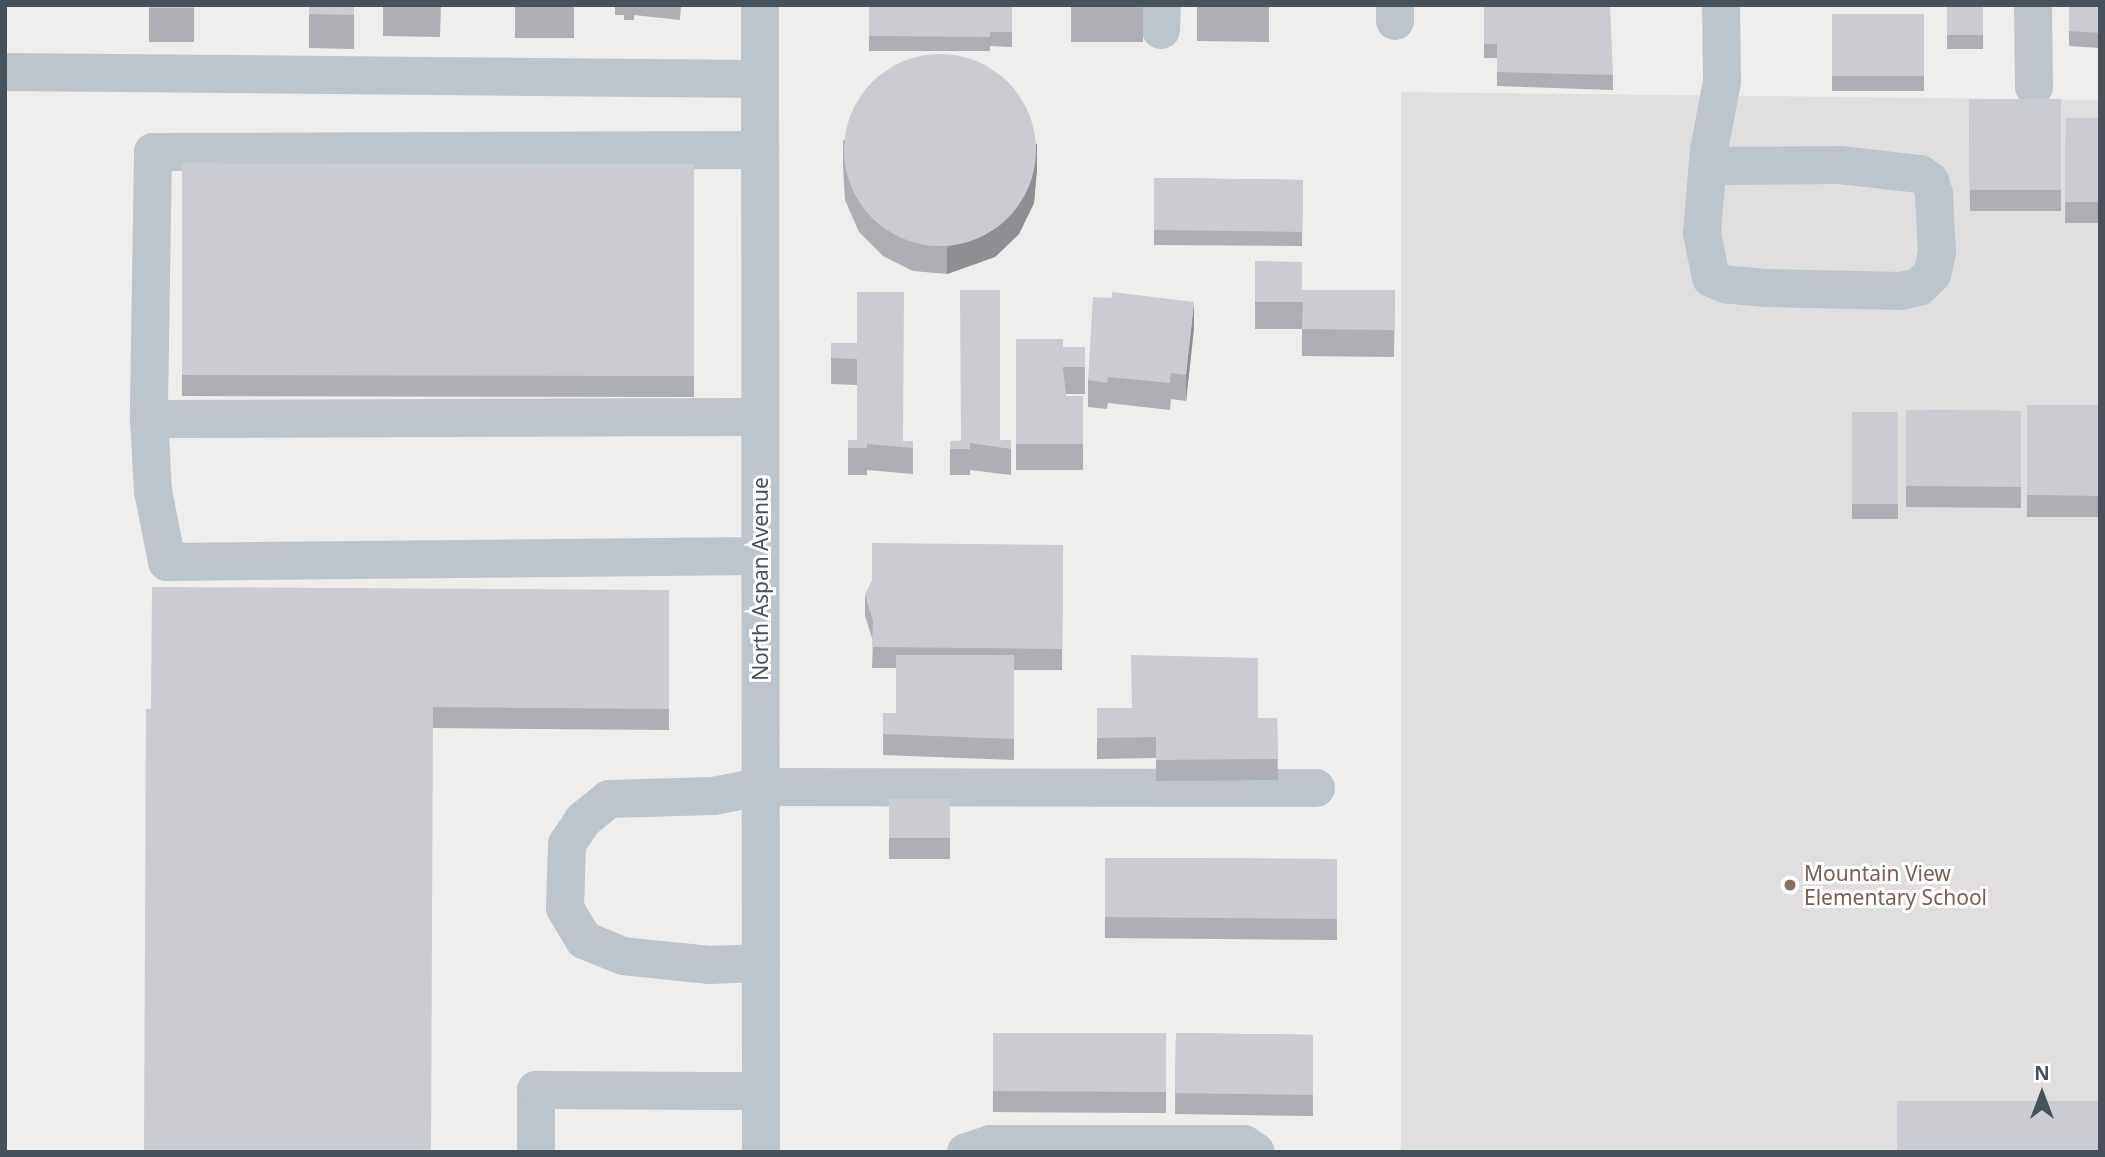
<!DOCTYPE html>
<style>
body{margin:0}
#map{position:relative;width:2105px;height:1157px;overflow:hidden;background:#f0eded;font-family:"Noto Sans",sans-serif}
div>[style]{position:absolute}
.education>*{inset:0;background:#e0dede}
.minor>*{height:38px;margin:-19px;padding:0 19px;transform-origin:19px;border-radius:19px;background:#bcc5cb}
.wall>*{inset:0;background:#aeafb4}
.shaded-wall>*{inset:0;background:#8d8f92}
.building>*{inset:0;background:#caccd1}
.round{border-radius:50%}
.dots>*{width:19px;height:19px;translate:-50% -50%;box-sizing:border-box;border:4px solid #fff;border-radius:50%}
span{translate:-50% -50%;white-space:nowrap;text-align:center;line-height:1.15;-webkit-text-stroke:6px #fff;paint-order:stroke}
.street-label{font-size:21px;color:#475159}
.education-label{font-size:21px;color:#785e54}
.left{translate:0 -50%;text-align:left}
.frame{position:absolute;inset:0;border:7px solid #475159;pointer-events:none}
.north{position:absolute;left:2007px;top:1059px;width:70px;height:70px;-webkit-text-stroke:5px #fff;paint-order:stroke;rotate:0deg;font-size:19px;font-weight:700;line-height:28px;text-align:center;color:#475159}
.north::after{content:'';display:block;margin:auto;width:24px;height:32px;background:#475159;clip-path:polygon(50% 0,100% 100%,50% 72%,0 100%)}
</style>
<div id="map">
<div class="education">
<i style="clip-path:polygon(1401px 92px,2100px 100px,2100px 1152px,1401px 1152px)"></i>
</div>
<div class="minor">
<i style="left:760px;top:5px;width:1147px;rotate:89.95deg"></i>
<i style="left:1395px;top:5px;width:16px;rotate:90deg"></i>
<i style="left:2033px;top:5px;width:82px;rotate:89.3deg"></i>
<i style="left:1161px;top:30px;width:25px;rotate:-88deg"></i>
<i style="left:5px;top:72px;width:755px;rotate:0.53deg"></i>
<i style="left:760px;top:150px;width:607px;rotate:179.81deg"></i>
<i style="left:153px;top:152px;width:267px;rotate:90.9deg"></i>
<i style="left:149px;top:419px;width:72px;rotate:86.8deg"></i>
<i style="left:153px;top:491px;width:72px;rotate:78.8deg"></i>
<i style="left:167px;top:562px;width:593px;rotate:-0.58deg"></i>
<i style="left:1708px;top:166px;width:132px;rotate:-0.4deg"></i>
<i style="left:1840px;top:165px;width:81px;rotate:6.4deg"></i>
<i style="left:1920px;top:174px;width:12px;rotate:35deg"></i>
<i style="left:1930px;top:181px;width:14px;rotate:73deg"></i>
<i style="left:1934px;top:194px;width:59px;rotate:87.1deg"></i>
<i style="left:1937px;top:253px;width:22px;rotate:103deg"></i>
<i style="left:1932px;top:274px;width:18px;rotate:135deg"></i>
<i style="left:1919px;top:287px;width:19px;rotate:168deg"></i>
<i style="left:1900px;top:291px;width:134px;rotate:-178.7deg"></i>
<i style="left:1766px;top:288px;width:38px;rotate:-175deg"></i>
<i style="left:1728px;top:285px;width:18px;rotate:-158deg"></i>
<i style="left:1711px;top:278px;width:46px;rotate:-101.3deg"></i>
<i style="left:1702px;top:233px;width:83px;rotate:-85.2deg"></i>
<i style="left:1709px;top:150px;width:69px;rotate:-79.2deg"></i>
<i style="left:1722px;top:82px;width:77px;rotate:-90.7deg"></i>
<i style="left:149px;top:419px;width:611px;rotate:-0.19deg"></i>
<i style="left:761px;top:963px;width:51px;rotate:177.8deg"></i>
<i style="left:710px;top:965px;width:87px;rotate:-174.1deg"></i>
<i style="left:623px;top:956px;width:42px;rotate:-157.7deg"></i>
<i style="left:584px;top:940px;width:37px;rotate:-121deg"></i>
<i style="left:565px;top:908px;width:64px;rotate:-88.2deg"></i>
<i style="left:567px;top:844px;width:29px;rotate:-56deg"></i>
<i style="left:583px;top:820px;width:33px;rotate:-39deg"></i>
<i style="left:609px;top:799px;width:104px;rotate:-1.7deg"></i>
<i style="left:713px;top:796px;width:48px;rotate:-10.8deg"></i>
<i style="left:760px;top:787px;width:556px;rotate:0.1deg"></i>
<i style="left:536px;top:1152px;width:62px;rotate:-90deg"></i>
<i style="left:536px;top:1090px;width:225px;rotate:0.3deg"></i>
<i style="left:966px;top:1152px;width:25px;rotate:-18deg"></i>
<i style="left:990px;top:1144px;width:254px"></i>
<i style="left:1244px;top:1144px;width:14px;rotate:34deg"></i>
</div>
<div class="wall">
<i style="clip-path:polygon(149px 5px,194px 5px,194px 42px,149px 42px)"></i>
<i style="clip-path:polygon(309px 5px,354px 5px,354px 49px,309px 48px)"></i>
<i style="clip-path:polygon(383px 5px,441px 5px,440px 37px,383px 36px)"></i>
<i style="clip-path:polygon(515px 5px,574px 5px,574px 38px,515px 38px)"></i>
<i style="clip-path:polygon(615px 5px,681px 5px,680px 20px,634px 15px,634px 20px,624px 20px,624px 15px,615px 15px)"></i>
<i style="clip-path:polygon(869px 5px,1012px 5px,1012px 47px,990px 46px,990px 51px,869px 51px)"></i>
<i style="clip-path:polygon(1071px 5px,1143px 5px,1143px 42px,1071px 42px)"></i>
<i style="clip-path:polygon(1197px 5px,1269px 5px,1269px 42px,1197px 41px)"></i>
<i style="clip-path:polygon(1484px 5px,1613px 75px,1613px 90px,1497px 86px,1497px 58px,1484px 58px)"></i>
<i style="clip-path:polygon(1947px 5px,1983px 5px,1983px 49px,1947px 49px)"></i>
<i style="clip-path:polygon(2069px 5px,2100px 5px,2100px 48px,2069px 46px)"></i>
<i style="clip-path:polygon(1832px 14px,1924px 14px,1924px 91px,1832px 91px)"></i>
<i style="clip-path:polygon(1969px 99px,2061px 99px,2061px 211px,1970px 211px)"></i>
<i style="clip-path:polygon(2066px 118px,2100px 118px,2100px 223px,2065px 223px)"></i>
<i style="clip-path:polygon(843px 140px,1037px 169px,1034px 203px,1019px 234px,995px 257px,947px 274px,913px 271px,883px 256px,859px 232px,845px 200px,843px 167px)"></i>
<i style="clip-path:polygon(182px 163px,694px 164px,694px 397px,182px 396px)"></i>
<i style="clip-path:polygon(1154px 178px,1303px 180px,1302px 246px,1154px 245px)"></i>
<i style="clip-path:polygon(1255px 261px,1302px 290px,1395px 290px,1394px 357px,1302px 356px,1302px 329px,1255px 329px)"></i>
<i style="clip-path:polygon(1194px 328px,1186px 401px,1171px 399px,1170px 410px,1108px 403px,1107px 409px,1088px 407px,1088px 380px)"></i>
<i style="clip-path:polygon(1016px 339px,1063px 347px,1085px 347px,1085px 394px,1066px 394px,1066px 396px,1083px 396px,1083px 470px,1016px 470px)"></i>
<i style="clip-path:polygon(831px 343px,857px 343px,903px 441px,913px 448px,913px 474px,867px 470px,867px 475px,848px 475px,848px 440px,857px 440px,857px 385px,831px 384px)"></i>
<i style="clip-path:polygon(2027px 405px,2100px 405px,2100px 517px,2027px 517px)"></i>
<i style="clip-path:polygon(1906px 410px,2021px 411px,2021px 508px,1906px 507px)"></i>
<i style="clip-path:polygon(1852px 412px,1898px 412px,1898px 519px,1852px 519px)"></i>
<i style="clip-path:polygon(1011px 440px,1011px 475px,970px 470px,970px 475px,950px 475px,950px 441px)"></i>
<i style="clip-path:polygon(1063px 545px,1062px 670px,1014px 670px,1014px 760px,883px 755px,883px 713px,896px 713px,896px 668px,872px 668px,873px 641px,865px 616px,865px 595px)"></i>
<i style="clip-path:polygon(669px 590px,669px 730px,433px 728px,151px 709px)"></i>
<i style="clip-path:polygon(1097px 708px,1258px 718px,1277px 718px,1278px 780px,1156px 781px,1156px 758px,1097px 759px)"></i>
<i style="clip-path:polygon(889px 799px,950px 799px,950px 859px,889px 859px)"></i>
<i style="clip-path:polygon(1105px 858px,1337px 859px,1337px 940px,1105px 938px)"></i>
<i style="clip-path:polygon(993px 1033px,1166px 1033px,1166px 1113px,993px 1112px)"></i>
<i style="clip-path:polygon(1176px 1033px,1313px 1035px,1313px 1116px,1175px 1114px)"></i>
</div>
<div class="shaded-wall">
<i style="clip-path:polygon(1037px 143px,1037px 169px,1034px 203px,1019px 234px,995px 257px,947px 274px,947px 248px)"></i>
<i style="clip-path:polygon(1194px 302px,1194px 328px,1186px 401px,1186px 375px)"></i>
</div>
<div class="building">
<i style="clip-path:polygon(149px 5px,194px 5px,194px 8px,149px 8px)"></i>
<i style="clip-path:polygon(309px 5px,354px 5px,354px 15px,309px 14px)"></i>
<i style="clip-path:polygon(869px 5px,1012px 5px,1012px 32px,990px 32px,990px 37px,869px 36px)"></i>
<i style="clip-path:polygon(1071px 5px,1143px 5px,1143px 7px,1071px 7px)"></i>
<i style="clip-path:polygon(1197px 5px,1269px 5px,1269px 7px,1197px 7px)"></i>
<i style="clip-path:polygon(1484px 5px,1610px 5px,1613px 75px,1497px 72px,1497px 44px,1484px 44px)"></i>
<i style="clip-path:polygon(1947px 5px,1983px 5px,1983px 35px,1947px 35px)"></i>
<i style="clip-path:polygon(2069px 5px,2100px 5px,2100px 33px,2069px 31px)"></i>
<i style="clip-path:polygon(1832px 14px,1924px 14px,1924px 76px,1832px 76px)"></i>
<i class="round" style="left:844px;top:54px;width:192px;height:192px"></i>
<i style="clip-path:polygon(1969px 99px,2061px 99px,2061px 190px,1970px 190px)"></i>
<i style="clip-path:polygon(2066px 118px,2100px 118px,2100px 202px,2065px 202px)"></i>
<i style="clip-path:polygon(182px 163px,694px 164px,694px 376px,182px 375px)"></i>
<i style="clip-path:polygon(1154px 178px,1303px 180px,1302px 232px,1154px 230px)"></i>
<i style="clip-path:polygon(1255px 261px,1302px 262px,1302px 290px,1395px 290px,1394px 330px,1302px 329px,1303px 302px,1255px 302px)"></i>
<i style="clip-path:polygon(960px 290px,1000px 290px,1000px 440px,1011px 440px,1011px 449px,970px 443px,970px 449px,950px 449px,950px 441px,961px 441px)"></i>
<i style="clip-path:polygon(857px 292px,904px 292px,903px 441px,913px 441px,913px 448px,867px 444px,867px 448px,848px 448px,848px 440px,857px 440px,857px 359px,831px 358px,831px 343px,857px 343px)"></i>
<i style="clip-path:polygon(1112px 292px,1194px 302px,1186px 375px,1171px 373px,1170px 383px,1108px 377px,1107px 383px,1088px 380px,1093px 297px,1112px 298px)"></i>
<i style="clip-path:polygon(1016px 339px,1063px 339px,1063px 347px,1085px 347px,1085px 367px,1063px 367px,1066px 396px,1083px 396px,1083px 444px,1016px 444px)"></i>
<i style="clip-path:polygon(2027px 405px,2100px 405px,2100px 496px,2027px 495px)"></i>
<i style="clip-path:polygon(1906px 410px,2021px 411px,2021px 487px,1906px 486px)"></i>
<i style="clip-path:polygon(1852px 412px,1898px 412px,1898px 504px,1852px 504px)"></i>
<i style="clip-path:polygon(872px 543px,1063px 545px,1062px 649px,872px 647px,873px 621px,865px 595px,872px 580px)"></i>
<i style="clip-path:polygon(152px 587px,669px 590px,669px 709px,433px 707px,431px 1152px,144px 1152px,146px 709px,151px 709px)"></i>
<i style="clip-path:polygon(896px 655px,1014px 655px,1014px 739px,883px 734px,883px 713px,896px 713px)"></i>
<i style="clip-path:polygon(1131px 655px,1258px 658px,1258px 718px,1277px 718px,1278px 759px,1156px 760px,1156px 737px,1097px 738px,1097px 708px,1132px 708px)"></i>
<i style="clip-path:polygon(889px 799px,950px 799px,950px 838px,889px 838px)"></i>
<i style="clip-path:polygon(1105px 858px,1337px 859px,1337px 919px,1105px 917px)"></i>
<i style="clip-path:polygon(993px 1033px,1166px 1033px,1166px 1092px,993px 1091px)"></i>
<i style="clip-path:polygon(1176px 1033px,1313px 1035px,1313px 1095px,1175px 1093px)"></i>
<i style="clip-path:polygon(1897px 1101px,2100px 1101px,2100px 1152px,1897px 1152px)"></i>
</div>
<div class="dots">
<i style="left:1790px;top:885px;background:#8d6e63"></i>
</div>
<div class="street-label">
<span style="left:760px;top:579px;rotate:-90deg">North Aspan Avenue</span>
</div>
<div class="education-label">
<span class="left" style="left:1804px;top:885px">Mountain View<br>Elementary School</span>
</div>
<div class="frame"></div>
<div class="north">N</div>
</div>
